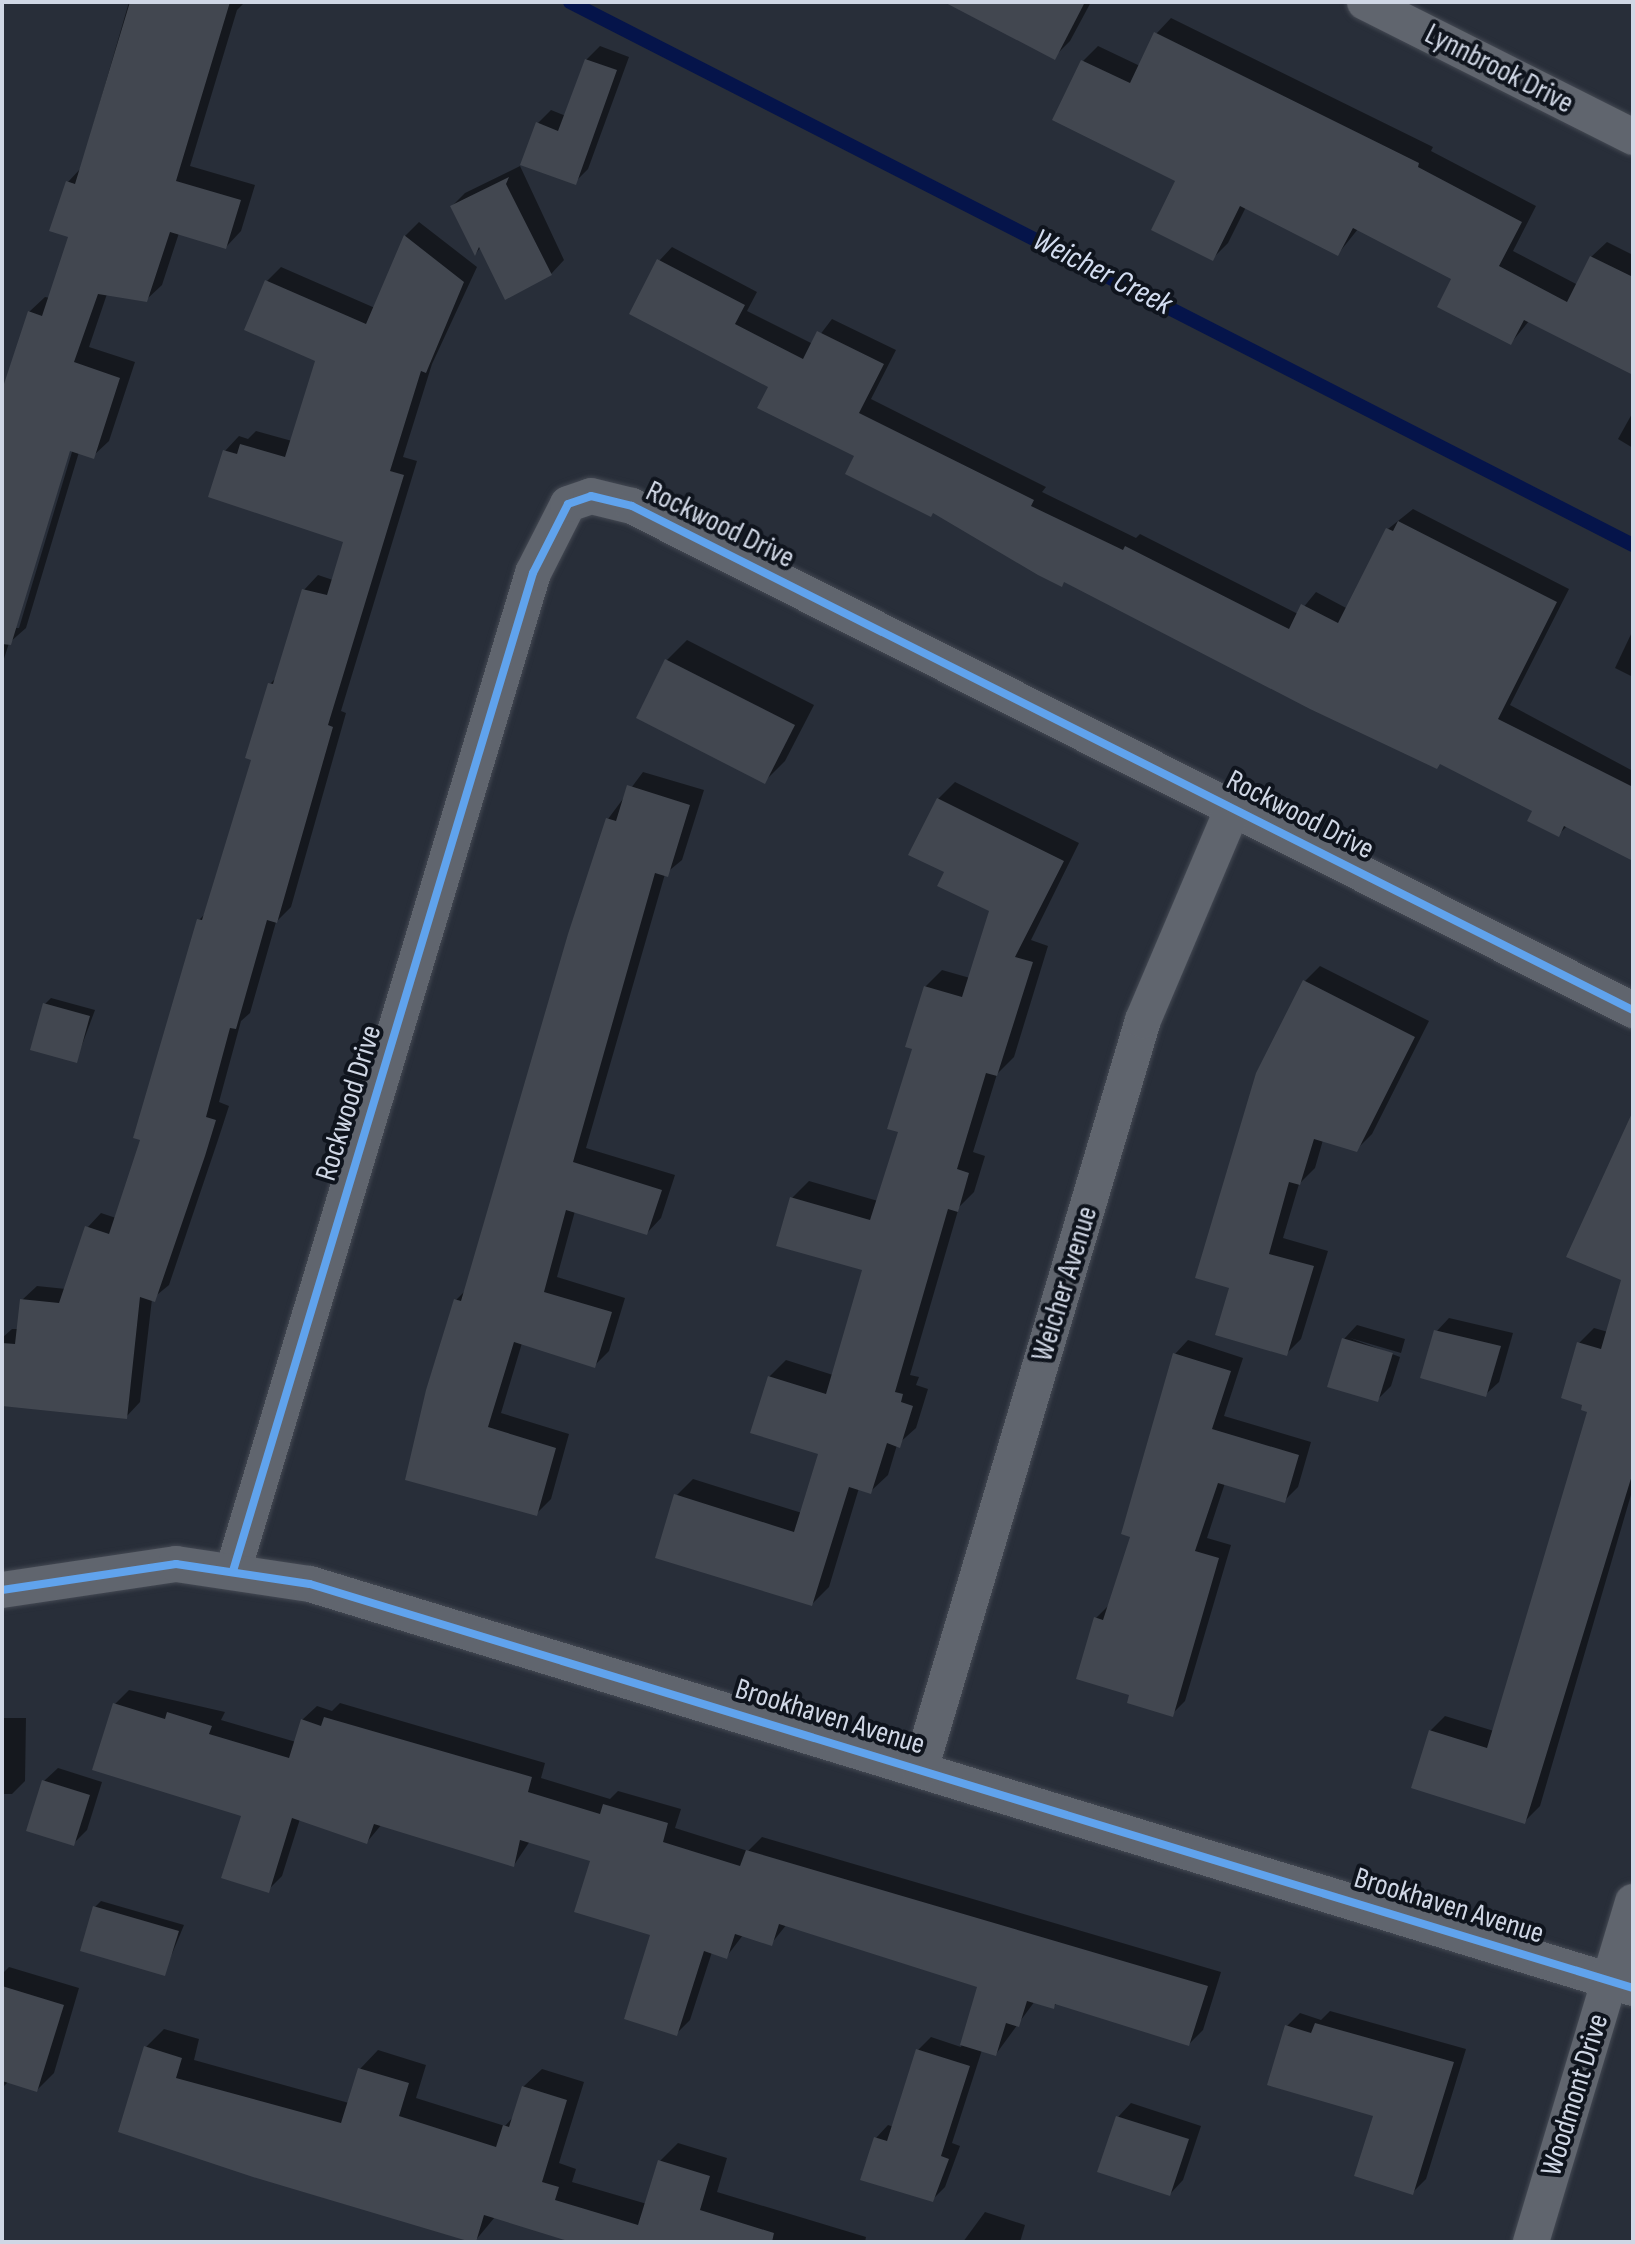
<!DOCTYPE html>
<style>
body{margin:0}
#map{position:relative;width:1635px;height:2244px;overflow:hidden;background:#282e39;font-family:"Sofia Sans Condensed",sans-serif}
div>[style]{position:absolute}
.shadow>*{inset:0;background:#0007}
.stream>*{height:14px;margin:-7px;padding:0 7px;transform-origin:7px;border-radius:7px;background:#05144a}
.building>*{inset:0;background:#424750}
.roads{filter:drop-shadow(0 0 2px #444953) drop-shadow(0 0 2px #444953)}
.minor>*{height:36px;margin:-18px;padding:0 18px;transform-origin:18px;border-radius:18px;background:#60656e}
.cycleway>*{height:8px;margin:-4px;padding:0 4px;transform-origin:4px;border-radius:4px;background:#60a3ed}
span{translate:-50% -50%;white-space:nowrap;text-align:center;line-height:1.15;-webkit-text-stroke:8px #0f141d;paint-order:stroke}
.street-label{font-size:30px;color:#d0d7e5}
.water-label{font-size:32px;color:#d3ddf0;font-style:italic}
.frame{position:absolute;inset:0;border:4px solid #d0d7e5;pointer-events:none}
</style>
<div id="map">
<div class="shadow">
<i style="clip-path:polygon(evenodd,129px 2px,245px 2px,237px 10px,190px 166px,255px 185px,241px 231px,226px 247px,179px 233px,162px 285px,146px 300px,107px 294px,89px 347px,135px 362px,109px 441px,93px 456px,79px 452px,26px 628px,9px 643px,2px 665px,2px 396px,29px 312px,45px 297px,50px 298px,70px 236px,68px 182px,81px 168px,129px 2px,71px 440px,75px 442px,19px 628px,15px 628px,71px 440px)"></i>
<i style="clip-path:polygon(949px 2px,1091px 2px,1070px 41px,1054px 57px)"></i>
<i style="clip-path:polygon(1171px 18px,1433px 147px,1431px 151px,1536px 206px,1513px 251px,1578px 285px,1591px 257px,1607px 242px,1633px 255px,1633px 372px,1529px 321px,1511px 343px,1454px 278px,1358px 229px,1338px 254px,1246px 207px,1228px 243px,1213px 258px,1178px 180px,1083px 61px,1098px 46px,1140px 66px,1156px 34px)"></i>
<i style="clip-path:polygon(600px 46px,629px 57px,588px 169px,575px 182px,537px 124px,551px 110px,566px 116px,586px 60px)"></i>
<i style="clip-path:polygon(520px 166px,564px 260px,551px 274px,481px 247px,476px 253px,452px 206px,465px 193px)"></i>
<i style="clip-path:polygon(419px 222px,477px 267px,432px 364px,403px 457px,417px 461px,341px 711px,346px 713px,291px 907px,276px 922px,250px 1013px,241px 1021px,219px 1102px,229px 1106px,218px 1140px,169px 1285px,152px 1299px,140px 1402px,126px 1417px,2px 1404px,2px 1338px,12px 1329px,19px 1329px,22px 1300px,37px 1286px,66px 1289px,87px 1228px,101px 1213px,116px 1218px,143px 1139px,199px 920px,207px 912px,254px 758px,270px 684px,278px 676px,304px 590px,318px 575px,333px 580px,345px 541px,225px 451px,239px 436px,248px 439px,256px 431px,292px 441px,317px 360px,267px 281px,281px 267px,375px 308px,405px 236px)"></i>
<i style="clip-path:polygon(672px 247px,757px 292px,747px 311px,813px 344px,832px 319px,896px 350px,871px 399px,1046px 487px,1042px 492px,1136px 538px,1140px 534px,1298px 614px,1316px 592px,1348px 609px,1388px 529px,1413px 509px,1569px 589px,1510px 705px,1633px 771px,1633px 858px,1568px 825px,1558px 835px,1535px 810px,857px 455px,771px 386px,659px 261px)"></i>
<i style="clip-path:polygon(1633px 412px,1633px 448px,1618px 439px)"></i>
<i style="clip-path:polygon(1633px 630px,1633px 677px,1615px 668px)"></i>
<i style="clip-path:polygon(687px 640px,814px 705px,785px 761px,765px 781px,638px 717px,667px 660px)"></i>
<i style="clip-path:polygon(643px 772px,704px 790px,682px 860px,665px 874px,586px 1148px,675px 1175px,661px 1218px,647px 1233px,575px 1211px,557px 1277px,625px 1298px,609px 1351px,594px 1366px,522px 1343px,501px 1413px,569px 1434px,551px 1499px,536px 1514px,407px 1478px,456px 1300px,467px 1289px,608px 819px)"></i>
<i style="clip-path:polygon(955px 782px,1079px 843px,1031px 940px,1048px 946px,1014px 1057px,997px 1074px,973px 1152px,985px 1156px,974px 1192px,959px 1207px,910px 1375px,919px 1377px,916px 1385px,928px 1389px,916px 1428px,897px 1445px,888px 1475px,871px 1491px,859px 1488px,829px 1587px,812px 1604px,676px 1496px,693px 1479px,802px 1513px,821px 1453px,769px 1377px,786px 1360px,833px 1375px,864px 1268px,792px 1198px,809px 1181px,878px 1201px,900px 1130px,925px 987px,942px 970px,970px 978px,991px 910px,947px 871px,938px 799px)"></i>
<i style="clip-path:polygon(1320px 966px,1429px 1021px,1372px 1134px,1356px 1150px,1323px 1140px,1315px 1168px,1299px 1184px,1283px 1238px,1328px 1251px,1301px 1339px,1286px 1354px,1231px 1287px,1305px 981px)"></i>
<i style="clip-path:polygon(51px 998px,95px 1010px,76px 1061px,45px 1004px)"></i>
<i style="clip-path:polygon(1633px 1128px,1633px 1488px,1540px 1806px,1525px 1821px,1430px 1731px,1445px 1716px,1494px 1731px,1590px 1410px,1579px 1343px,1594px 1328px,1608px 1332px,1623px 1279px)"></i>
<i style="clip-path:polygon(1449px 1318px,1513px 1333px,1499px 1382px,1485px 1395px,1436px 1332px)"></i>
<i style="clip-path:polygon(1357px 1325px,1405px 1339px,1401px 1353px,1350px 1338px,1400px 1357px,1391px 1386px,1378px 1399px,1330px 1385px,1344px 1339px)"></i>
<i style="clip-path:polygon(1188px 1340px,1243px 1358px,1224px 1416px,1311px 1442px,1298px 1487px,1285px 1500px,1225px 1483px,1207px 1538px,1231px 1545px,1185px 1701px,1172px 1714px,1132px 1694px,1096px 1618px,1110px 1604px,1133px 1536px,1175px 1354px)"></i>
<i style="clip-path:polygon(129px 1690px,225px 1712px,221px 1720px,296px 1742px,302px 1720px,317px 1706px,332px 1711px,340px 1703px,545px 1763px,541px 1778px,610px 1799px,618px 1791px,681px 1809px,675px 1828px,748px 1851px,762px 1837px,1221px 1972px,1203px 2030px,1189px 2044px,1057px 2003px,1053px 2007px,1035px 2001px,996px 2054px,982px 2050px,952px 2143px,960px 2146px,945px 2187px,932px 2200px,876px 2138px,888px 2125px,894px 2127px,918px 2050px,931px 2037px,961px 2047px,979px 1986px,787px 1924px,771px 1944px,743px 1935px,727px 1956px,712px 1952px,690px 2020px,676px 2034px,653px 1934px,592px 1860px,530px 1841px,514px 1865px,382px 1824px,367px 1842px,300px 1819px,282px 1876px,268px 1890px,244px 1815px,115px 1704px)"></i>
<i style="clip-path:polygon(2px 1718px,26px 1718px,25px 1781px,12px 1794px,2px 1794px)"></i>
<i style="clip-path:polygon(58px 1768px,102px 1782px,87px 1830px,73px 1844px,44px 1781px)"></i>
<i style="clip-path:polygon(101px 1901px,184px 1925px,164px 1973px,95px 1907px)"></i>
<i style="clip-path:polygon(9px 1967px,79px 1988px,54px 2073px,37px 2090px,9px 2081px,2px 2088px,2px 1974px)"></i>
<i style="clip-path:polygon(1330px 2011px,1466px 2049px,1426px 2179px,1413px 2192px,1375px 2115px,1287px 2026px,1300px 2013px,1321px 2020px)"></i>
<i style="clip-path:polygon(164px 2029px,199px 2039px,194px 2060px,349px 2103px,360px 2069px,378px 2050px,426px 2065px,416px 2098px,505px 2126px,514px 2116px,523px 2087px,542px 2069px,584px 2082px,559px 2163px,576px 2169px,572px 2182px,647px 2204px,660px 2161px,678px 2143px,727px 2158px,717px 2192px,866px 2237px,865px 2242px,578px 2242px,495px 2217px,475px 2241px,121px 2131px,146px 2047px)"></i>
<i style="clip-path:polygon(1131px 2103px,1201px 2126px,1183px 2180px,1170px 2194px,1118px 2117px)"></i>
<i style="clip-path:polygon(985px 2212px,1025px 2225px,1020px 2242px,963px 2242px)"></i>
</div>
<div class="stream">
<i style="left:570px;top:2px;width:1194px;rotate:27.06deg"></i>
</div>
<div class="building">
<i style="clip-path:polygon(130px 2px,230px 2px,176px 181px,241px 200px,226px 249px,170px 232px,147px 302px,98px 294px,74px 362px,120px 378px,94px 459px,70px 451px,11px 645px,2px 644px,2px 390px,28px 311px,42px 316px,68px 237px,49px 231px,66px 181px,75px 184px)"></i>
<i style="clip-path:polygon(944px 2px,1085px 2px,1055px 60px)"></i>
<i style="clip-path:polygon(1154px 32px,1419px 163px,1418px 167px,1522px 222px,1499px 266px,1567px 302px,1590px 256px,1633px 277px,1633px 375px,1524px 320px,1511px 345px,1437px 307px,1451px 279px,1353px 228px,1338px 256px,1240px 206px,1213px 261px,1151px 230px,1175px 181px,1052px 120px,1081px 60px,1130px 83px)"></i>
<i style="clip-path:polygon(585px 59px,617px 70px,576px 185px,520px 165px,536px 122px,558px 131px)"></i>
<i style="clip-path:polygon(509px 177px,506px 184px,552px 275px,505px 300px,479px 247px,475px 256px,450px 206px)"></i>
<i style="clip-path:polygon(404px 235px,464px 282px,426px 373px,421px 371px,390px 471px,404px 475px,328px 725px,333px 727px,277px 923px,267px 920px,236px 1029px,230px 1028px,206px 1117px,216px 1120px,205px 1156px,155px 1302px,140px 1297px,127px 1419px,2px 1406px,2px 1343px,15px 1344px,20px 1299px,59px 1303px,85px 1226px,109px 1234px,140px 1140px,133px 1138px,197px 919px,202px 920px,251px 760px,245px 758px,268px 683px,273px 684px,302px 589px,327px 595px,343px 542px,208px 497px,223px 450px,237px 454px,240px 444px,285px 457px,315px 361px,244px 330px,265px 280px,366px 324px)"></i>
<i style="clip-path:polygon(657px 259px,745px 305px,735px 324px,803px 359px,817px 331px,884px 364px,859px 413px,1034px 500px,1031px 506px,1123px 550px,1125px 546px,1289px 629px,1301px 604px,1338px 623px,1386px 528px,1393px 531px,1398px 521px,1557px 602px,1498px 719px,1633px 787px,1633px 861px,1564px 826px,1559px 837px,1527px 821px,1532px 811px,1440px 764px,1437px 769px,1310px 709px,1064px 582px,1062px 587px,1038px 575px,933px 513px,931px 517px,845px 474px,854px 456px,757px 408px,768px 387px,629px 314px)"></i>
<i style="clip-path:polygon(665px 659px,795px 725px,765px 784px,636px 718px)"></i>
<i style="clip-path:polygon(627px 785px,690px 805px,668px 877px,655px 873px,573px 1162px,662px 1190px,647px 1235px,566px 1210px,544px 1292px,612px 1312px,595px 1368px,514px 1342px,488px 1427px,556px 1448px,537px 1516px,405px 1480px,426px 1390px,454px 1299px,461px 1301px,568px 934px,606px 818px,616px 821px)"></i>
<i style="clip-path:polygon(937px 798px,1064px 861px,1015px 957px,1033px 962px,997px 1076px,986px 1073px,957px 1169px,969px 1173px,958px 1212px,948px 1209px,895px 1392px,903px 1394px,901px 1402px,913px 1406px,900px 1448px,887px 1443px,871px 1494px,849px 1487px,812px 1606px,655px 1558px,674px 1494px,794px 1532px,818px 1454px,750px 1433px,768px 1376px,826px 1394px,862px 1270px,776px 1246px,790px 1197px,870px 1220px,898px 1132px,887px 1129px,912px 1049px,905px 1047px,924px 986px,962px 997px,989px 911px,937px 886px,944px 872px,908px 855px)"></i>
<i style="clip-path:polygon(1303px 980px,1415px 1037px,1357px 1152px,1314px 1139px,1300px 1185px,1289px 1182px,1269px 1254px,1314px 1266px,1287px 1356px,1215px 1335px,1229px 1288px,1195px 1278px,1256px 1073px)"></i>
<i style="clip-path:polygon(43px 1003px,90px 1016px,77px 1063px,30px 1050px)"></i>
<i style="clip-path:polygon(1633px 1111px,1633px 1472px,1525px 1824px,1411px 1788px,1429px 1730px,1487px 1748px,1587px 1412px,1581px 1410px,1582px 1405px,1561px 1398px,1577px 1342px,1601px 1349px,1621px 1280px,1566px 1257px)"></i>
<i style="clip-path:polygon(1434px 1330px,1501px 1346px,1486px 1397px,1420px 1378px)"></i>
<i style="clip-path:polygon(1342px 1338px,1393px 1353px,1378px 1402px,1327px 1387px)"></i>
<i style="clip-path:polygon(1173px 1353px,1231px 1371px,1212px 1429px,1299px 1455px,1285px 1503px,1218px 1483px,1195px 1551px,1219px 1558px,1173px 1717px,1127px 1703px,1129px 1695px,1076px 1679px,1094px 1617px,1103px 1620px,1130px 1537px,1121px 1534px)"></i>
<i style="clip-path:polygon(113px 1703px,165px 1719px,167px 1712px,212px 1726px,209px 1734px,289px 1758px,301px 1719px,321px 1726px,324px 1717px,532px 1777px,528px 1792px,600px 1814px,603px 1804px,668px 1823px,663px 1842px,740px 1866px,746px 1850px,1208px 1986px,1189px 2046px,1055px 2004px,1054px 2009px,1027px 2001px,1019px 2027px,1006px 2023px,996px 2056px,960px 2045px,977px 1987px,779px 1924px,772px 1946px,735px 1934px,727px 1959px,704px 1951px,677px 2036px,624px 2019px,650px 1935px,574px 1912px,590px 1861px,520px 1840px,514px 1867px,374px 1824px,367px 1844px,292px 1818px,269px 1893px,221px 1878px,241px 1816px,92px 1770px)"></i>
<i style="clip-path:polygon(42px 1780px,90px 1795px,74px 1846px,26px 1831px)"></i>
<i style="clip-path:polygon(93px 1906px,179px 1931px,165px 1976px,80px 1951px)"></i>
<i style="clip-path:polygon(2px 1986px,64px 2005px,37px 2092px,2px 2081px)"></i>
<i style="clip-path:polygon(1315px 2023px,1454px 2062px,1413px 2195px,1354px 2176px,1373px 2116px,1267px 2085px,1285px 2025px,1311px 2033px)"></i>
<i style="clip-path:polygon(144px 2046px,182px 2058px,176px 2078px,341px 2123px,358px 2068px,409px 2083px,399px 2116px,496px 2147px,503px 2125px,509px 2127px,522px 2086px,567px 2100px,542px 2182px,559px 2187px,555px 2200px,638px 2225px,658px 2160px,710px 2176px,700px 2210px,774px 2233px,772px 2242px,571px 2242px,484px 2215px,476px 2242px,471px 2242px,253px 2177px,118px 2132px)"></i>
<i style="clip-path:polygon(916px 2049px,970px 2066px,941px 2156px,949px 2159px,933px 2202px,860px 2180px,874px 2137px,887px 2141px)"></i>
<i style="clip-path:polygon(1116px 2116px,1189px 2139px,1170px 2196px,1097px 2172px)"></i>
</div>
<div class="roads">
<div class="minor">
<i style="left:1365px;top:2px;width:300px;rotate:26.7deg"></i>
<i style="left:233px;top:1571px;width:1042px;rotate:-73.27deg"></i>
<i style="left:533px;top:573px;width:77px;rotate:-63.1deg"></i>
<i style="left:568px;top:504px;width:24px;rotate:-19deg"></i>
<i style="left:591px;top:496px;width:42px;rotate:13.7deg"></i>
<i style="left:632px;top:506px;width:1121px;rotate:26.73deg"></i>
<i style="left:2px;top:1590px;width:176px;rotate:-8.5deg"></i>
<i style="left:176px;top:1564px;width:135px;rotate:8.5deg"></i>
<i style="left:310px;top:1584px;width:1383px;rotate:16.98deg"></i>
<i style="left:920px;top:1770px;width:782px;rotate:-73.44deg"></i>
<i style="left:1143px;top:1020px;width:230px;rotate:-67deg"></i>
<i style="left:1531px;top:2242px;width:355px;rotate:-73.3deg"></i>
</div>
</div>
<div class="cycleway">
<i style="left:233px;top:1571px;width:1042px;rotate:-73.27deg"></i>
<i style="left:533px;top:573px;width:77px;rotate:-63.1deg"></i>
<i style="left:568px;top:504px;width:24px;rotate:-19deg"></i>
<i style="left:591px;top:496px;width:42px;rotate:13.7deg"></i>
<i style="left:632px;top:506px;width:1121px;rotate:26.73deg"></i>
<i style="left:2px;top:1590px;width:176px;rotate:-8.5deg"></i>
<i style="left:176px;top:1564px;width:135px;rotate:8.5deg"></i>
<i style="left:310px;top:1584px;width:1383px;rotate:16.98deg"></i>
</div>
<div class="street-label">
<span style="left:1499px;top:69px;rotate:27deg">Lynnbrook Drive</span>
<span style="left:720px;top:525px;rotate:26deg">Rockwood Drive</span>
<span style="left:1300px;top:815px;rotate:27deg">Rockwood Drive</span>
<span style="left:349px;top:1103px;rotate:-73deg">Rockwood Drive</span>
<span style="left:1065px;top:1284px;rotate:-73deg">Weicher Avenue</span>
<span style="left:830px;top:1717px;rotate:17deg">Brookhaven Avenue</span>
<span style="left:1449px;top:1906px;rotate:17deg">Brookhaven Avenue</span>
<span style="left:1575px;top:2095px;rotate:-73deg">Woodmont Drive</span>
</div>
<div class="water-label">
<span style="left:1102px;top:273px;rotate:27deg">Weicher Creek</span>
</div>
<div class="frame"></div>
</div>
